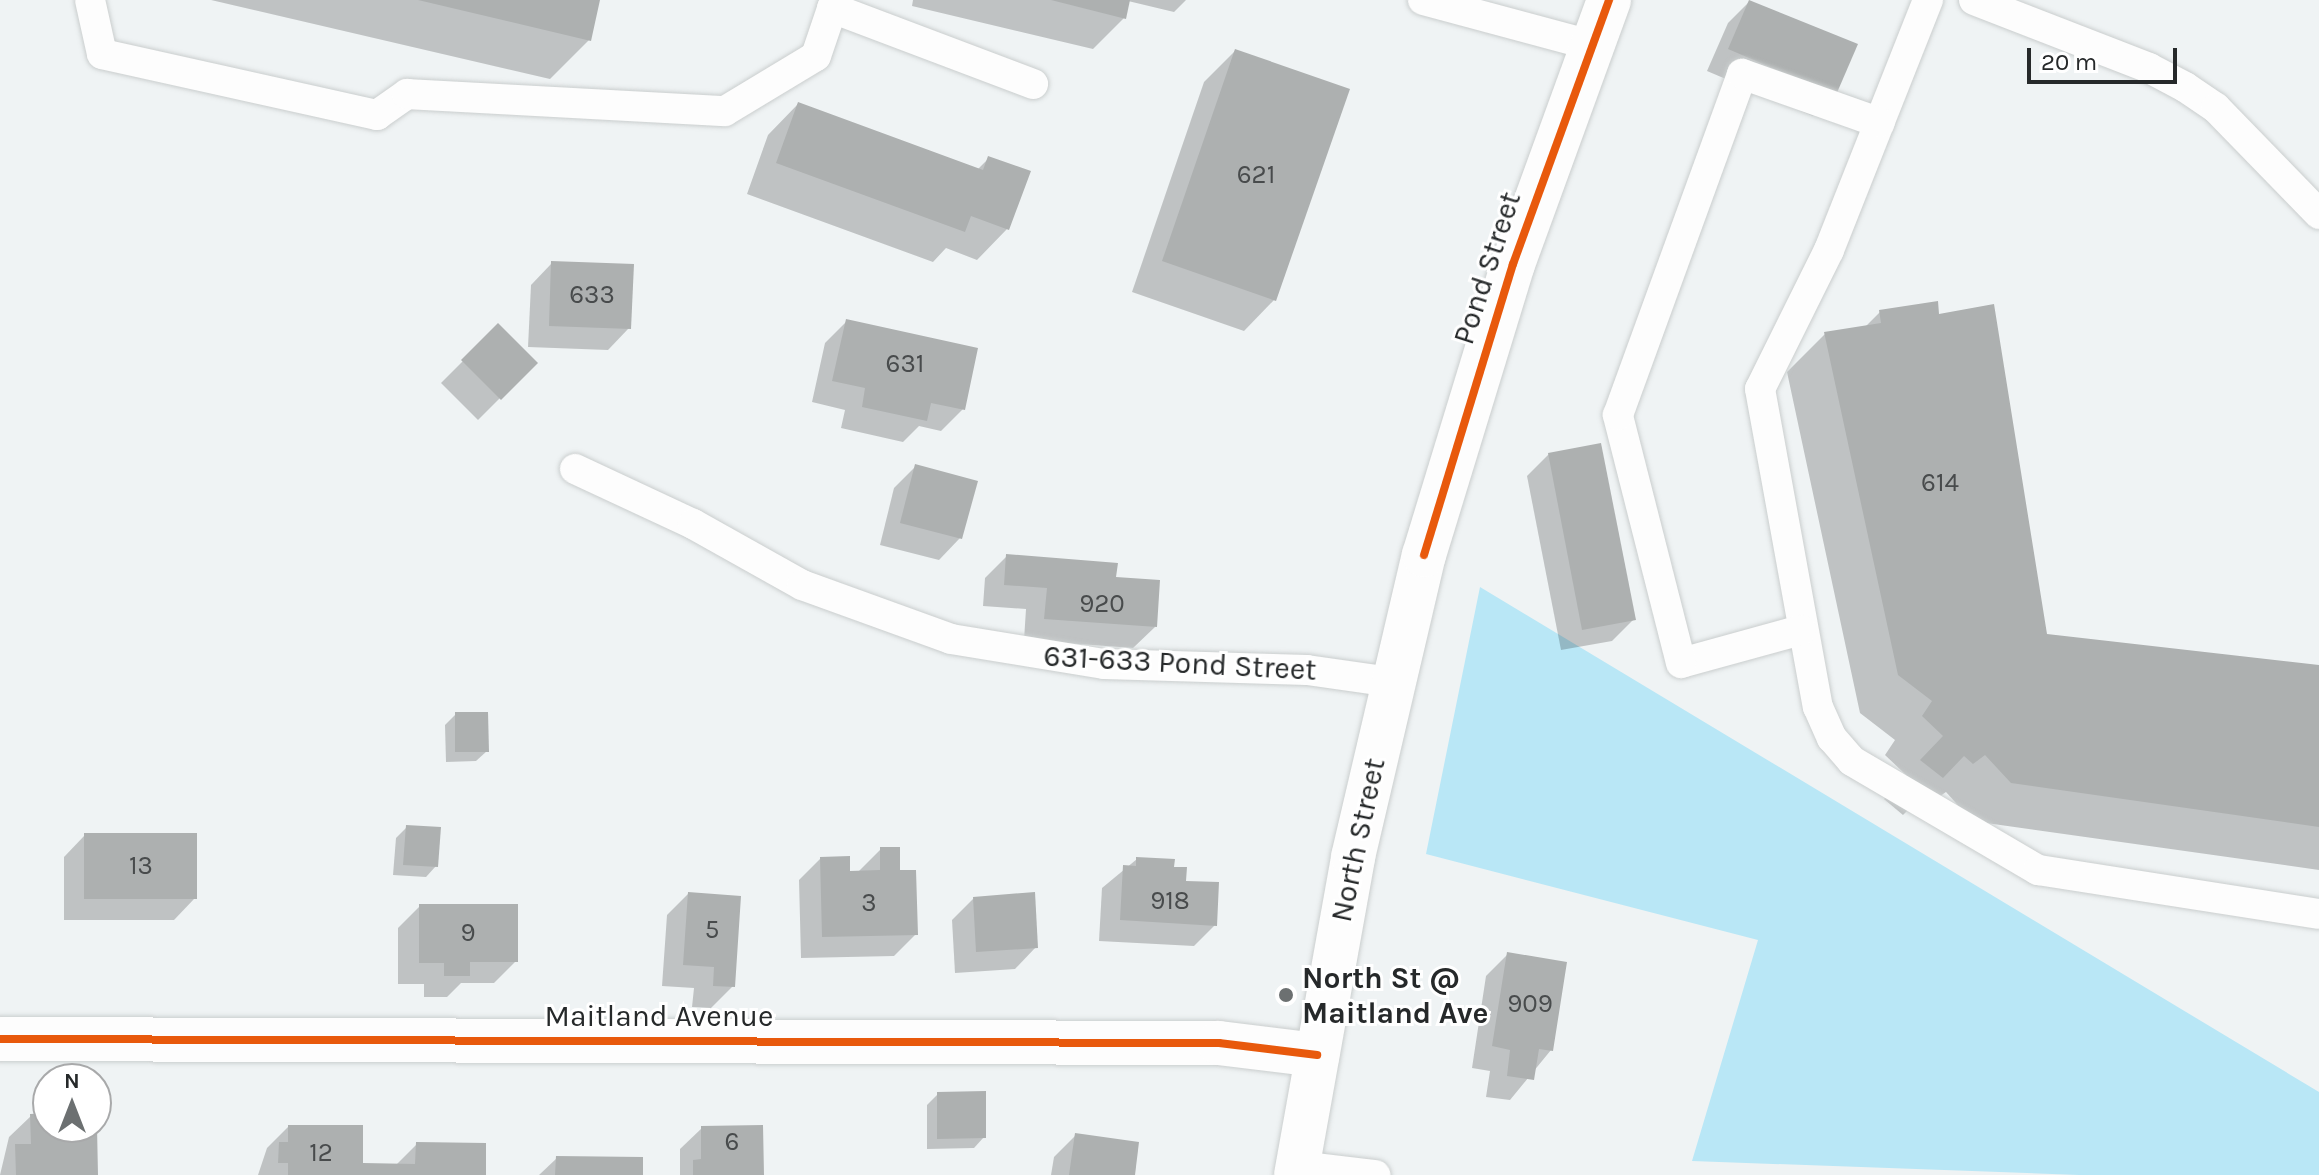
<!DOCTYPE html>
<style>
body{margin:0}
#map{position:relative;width:2319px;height:1175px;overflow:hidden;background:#eff3f4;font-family:Karla,sans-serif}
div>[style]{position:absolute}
.green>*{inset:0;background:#b9e7f6}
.shadow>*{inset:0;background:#0003}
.building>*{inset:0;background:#adb0b0}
.roads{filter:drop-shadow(0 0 2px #cacece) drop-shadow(0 0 2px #cacece)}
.service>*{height:30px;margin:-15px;padding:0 15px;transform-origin:15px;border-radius:15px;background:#fdfdfd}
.minor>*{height:44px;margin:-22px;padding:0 22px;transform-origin:22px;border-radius:22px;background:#fdfdfd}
.secondary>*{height:44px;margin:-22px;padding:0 22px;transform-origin:22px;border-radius:22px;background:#fdfdfd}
.cycleway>*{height:8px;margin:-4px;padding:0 4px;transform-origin:4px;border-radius:4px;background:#e8590c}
.dots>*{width:22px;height:22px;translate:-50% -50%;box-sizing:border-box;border:4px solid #fff;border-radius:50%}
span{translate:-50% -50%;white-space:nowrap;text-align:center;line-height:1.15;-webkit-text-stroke:6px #fff;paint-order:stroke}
.number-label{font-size:26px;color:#484b4c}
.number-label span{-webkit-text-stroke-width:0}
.street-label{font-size:30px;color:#26292a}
.poi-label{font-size:30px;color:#26292a;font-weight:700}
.left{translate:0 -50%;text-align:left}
.north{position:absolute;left:32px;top:1063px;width:80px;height:80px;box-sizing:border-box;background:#fff;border:2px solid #a8a9aa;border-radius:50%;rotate:0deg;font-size:22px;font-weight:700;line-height:32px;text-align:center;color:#26292a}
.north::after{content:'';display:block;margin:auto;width:28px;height:36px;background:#6c7071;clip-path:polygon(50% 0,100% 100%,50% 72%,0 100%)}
.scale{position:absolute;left:2027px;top:48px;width:150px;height:36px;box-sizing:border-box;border:4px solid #26292a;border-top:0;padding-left:10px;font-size:24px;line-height:28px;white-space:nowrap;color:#26292a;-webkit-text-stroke:6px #fff;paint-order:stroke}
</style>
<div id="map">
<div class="green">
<i style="clip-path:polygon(1480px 587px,2319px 1092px,2319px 1175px,2079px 1175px,1692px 1161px,1758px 940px,1426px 854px)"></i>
</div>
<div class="shadow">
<i style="clip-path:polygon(211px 0,598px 0,589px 40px,550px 79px)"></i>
<i style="clip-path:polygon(913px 0,1186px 0,1174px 12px,1128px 1px,1124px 18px,1093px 49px,912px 6px)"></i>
<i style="clip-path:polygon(1750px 1px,1834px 94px,1813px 116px,1707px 71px,1728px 23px)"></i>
<i style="clip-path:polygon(1235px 51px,1274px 300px,1244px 331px,1132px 292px,1204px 82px)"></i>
<i style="clip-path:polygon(798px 104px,977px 170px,989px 158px,1007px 229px,977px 260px,946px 248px,933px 262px,747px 194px,768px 135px)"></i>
<i style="clip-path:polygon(552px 263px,629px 328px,608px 350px,528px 347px,531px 285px)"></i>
<i style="clip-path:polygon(1880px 312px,1938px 316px,2045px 636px,2319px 667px,2319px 870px,1972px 821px,1946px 792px,1933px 801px,1925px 793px,1903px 815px,1884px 799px,1906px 775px,1885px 755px,1895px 740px,1860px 713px,1787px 372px,1825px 334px,1865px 327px)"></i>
<i style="clip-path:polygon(846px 322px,963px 409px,941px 431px,919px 426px,903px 442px,841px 428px,845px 410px,812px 402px,825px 343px)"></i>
<i style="clip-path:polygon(498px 326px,535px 363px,478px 420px,441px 383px)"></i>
<i style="clip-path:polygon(1549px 454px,1634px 619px,1612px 641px,1561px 650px,1527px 476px)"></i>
<i style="clip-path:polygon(916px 466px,960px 538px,939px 560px,880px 545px,894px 488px)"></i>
<i style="clip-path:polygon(1007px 556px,1114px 579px,1155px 627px,1133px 648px,1024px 640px,1026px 609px,983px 606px,985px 578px)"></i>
<i style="clip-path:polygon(456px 714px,487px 751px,476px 761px,446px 762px,445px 725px)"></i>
<i style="clip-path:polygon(407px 827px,436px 866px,426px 877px,393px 875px,396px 838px)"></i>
<i style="clip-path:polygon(85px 835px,195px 898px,174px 920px,64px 920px,64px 857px)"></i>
<i style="clip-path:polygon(881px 849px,898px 872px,916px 934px,894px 956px,801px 958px,799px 880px,821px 858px,848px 873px,859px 871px)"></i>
<i style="clip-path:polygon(1137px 859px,1172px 868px,1215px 925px,1194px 946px,1099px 941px,1102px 888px)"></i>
<i style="clip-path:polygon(688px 894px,733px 986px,711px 1008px,692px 1007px,694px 988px,662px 986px,667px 915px)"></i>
<i style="clip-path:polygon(974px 898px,1036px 947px,1015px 969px,955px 973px,952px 920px)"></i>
<i style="clip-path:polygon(420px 906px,516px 961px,494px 983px,461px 983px,447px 997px,424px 997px,424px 984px,398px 984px,398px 928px)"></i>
<i style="clip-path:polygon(1508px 954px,1551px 1050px,1510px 1100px,1486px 1097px,1490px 1071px,1472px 1068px,1486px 976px)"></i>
<i style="clip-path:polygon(938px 1094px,984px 1137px,974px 1148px,927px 1149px,927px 1105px)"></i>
<i style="clip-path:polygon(48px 1115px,48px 1127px,95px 1127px,96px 1175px,0 1175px,9px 1137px,31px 1116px)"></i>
<i style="clip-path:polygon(288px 1127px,361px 1168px,395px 1166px,417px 1144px,484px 1175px,258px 1175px,267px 1148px)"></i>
<i style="clip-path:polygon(702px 1128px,762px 1175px,680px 1175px,680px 1149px)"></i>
<i style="clip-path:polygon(1076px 1135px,1133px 1175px,1051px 1175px,1054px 1157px)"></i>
<i style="clip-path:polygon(557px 1158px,641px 1175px,539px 1175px)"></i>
</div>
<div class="building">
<i style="clip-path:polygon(418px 0,600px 0,591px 41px)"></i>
<i style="clip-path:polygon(1051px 0,1130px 0,1126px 19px)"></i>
<i style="clip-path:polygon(1749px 0,1858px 44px,1836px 95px,1728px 49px)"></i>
<i style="clip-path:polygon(1235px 49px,1350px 89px,1276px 301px,1162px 261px)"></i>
<i style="clip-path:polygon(798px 102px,983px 170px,988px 156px,1031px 171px,1009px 230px,971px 216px,965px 232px,776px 163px)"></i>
<i style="clip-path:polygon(551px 261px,634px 264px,631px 329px,549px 326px)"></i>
<i style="clip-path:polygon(1938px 301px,1939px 314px,1994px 304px,2047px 634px,2319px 665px,2319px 827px,2011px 783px,1985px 755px,1973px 764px,1964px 756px,1943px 778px,1920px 760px,1943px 736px,1922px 716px,1932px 701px,1898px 675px,1824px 332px,1881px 323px,1879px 310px)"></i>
<i style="clip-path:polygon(846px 319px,978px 348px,965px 410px,931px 403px,927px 421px,862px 407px,865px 388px,832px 381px)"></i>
<i style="clip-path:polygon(498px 323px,538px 363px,501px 400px,461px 360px)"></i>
<i style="clip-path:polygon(1601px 443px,1636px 620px,1582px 630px,1548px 453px)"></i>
<i style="clip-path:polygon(915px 464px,978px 481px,962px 539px,900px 523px)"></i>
<i style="clip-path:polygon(1006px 554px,1118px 563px,1116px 577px,1160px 580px,1157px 627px,1044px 619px,1047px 588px,1004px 585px)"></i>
<i style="clip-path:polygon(455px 712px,488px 712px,489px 752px,455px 752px)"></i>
<i style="clip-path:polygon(406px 825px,441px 827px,438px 867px,403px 865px)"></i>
<i style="clip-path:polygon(84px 833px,197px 833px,197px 899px,84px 899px)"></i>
<i style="clip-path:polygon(880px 847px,900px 847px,900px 870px,916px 870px,918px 935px,822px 937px,820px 857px,850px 856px,850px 871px,880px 870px)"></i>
<i style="clip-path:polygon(1136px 857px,1175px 859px,1174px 867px,1187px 867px,1186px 881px,1219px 882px,1217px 926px,1120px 920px,1123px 865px,1136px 866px)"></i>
<i style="clip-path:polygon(688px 892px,741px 896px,735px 987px,713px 986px,714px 967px,683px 965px)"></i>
<i style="clip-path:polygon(1035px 892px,1038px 948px,976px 952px,973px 897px)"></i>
<i style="clip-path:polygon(419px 904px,518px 904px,518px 962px,470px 962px,470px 976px,444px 976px,444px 963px,419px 963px)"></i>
<i style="clip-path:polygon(1507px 952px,1567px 962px,1553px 1051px,1539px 1049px,1534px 1080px,1507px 1076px,1510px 1050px,1492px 1046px)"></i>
<i style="clip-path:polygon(986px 1091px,986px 1138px,937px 1139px,937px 1092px)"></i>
<i style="clip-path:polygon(48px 1113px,48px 1127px,97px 1127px,98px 1175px,16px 1175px,15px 1144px,31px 1144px,30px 1114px)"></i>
<i style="clip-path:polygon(288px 1125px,363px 1125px,363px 1163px,415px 1164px,416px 1142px,486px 1143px,486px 1175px,288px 1175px,288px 1163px,278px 1163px,279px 1142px,288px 1142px)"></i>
<i style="clip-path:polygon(763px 1125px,764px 1175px,693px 1175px,693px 1160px,701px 1159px,701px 1126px)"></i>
<i style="clip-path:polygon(1075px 1133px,1139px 1142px,1135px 1175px,1069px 1175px)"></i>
<i style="clip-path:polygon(556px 1156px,643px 1157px,643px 1175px,555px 1175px)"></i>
</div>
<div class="roads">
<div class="service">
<i style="left:90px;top:0;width:55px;rotate:77.5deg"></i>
<i style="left:102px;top:54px;width:282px;rotate:12.5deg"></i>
<i style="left:377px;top:115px;width:37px;rotate:-35deg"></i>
<i style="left:407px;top:94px;width:318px;rotate:3.1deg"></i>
<i style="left:725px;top:111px;width:106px;rotate:-31.1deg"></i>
<i style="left:816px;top:56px;width:59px;rotate:-71.3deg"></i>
<i style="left:1423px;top:0;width:174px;rotate:15deg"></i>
<i style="left:1928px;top:0;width:269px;rotate:111.6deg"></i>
<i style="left:1829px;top:250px;width:155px;rotate:116.4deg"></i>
<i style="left:1760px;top:389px;width:323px;rotate:79.7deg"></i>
<i style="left:1818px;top:707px;width:34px;rotate:66deg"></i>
<i style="left:1832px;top:738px;width:30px;rotate:49deg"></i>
<i style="left:1852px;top:761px;width:216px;rotate:30.4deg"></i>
<i style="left:2038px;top:870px;width:284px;rotate:8.9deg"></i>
<i style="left:1974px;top:0;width:188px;rotate:21.2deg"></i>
<i style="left:2149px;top:68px;width:41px;rotate:27.8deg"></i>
<i style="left:2185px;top:87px;width:37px;rotate:34deg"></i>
<i style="left:2216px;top:108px;width:148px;rotate:45.8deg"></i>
<i style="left:832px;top:8px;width:215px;rotate:20.7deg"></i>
<i style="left:575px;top:469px;width:130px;rotate:25deg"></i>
<i style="left:693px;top:524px;width:125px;rotate:29.2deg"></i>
<i style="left:802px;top:585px;width:158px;rotate:19.9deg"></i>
<i style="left:951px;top:639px;width:155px;rotate:9.3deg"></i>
<i style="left:1104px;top:664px;width:203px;rotate:1.7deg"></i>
<i style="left:1307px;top:670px;width:85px;rotate:8.1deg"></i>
<i style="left:1801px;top:630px;width:124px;rotate:164.6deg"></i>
<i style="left:1681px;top:663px;width:256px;rotate:-104.3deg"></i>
<i style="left:1618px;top:415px;width:363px;rotate:-70deg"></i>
<i style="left:1742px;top:74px;width:146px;rotate:19.5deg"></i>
<i style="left:1298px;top:1166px;width:78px;rotate:6.7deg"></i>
</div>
<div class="minor">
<i style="left:0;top:1039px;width:1219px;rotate:0.19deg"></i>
<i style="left:1219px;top:1043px;width:99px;rotate:7deg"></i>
</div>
<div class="secondary">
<i style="left:1296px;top:1175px;width:323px;rotate:-79.8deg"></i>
<i style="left:1353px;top:857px;width:310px;rotate:-76.8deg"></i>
<i style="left:1424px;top:555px;width:304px;rotate:-73deg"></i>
<i style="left:1513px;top:264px;width:281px;rotate:-70deg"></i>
</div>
</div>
<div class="cycleway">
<i style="left:1424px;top:555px;width:304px;rotate:-73deg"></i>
<i style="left:1513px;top:264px;width:281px;rotate:-70deg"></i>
<i style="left:0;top:1039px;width:1219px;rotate:0.19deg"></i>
<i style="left:1219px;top:1043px;width:99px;rotate:7deg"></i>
</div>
<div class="dots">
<i style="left:1286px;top:995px;background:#6c7071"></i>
</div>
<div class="number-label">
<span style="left:1256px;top:175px">621</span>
<span style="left:592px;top:295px">633</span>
<span style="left:905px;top:364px">631</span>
<span style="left:1940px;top:483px">614</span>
<span style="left:1102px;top:604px">920</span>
<span style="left:141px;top:866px">13</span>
<span style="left:1170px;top:901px">918</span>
<span style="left:869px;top:903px">3</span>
<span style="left:712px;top:930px">5</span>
<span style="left:468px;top:933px">9</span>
<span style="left:1530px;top:1004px">909</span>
<span style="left:732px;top:1142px">6</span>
<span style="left:321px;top:1153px">12</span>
</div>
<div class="street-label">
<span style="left:1487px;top:268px;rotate:-72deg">Pond Street</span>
<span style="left:1180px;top:663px;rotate:3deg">631-633 Pond Street</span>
<span style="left:1358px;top:840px;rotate:-78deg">North Street</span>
<span style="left:659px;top:1016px">Maitland Avenue</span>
</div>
<div class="poi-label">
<span class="left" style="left:1302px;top:995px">North St @<br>Maitland Ave</span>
</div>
<div class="north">N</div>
<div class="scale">20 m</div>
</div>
